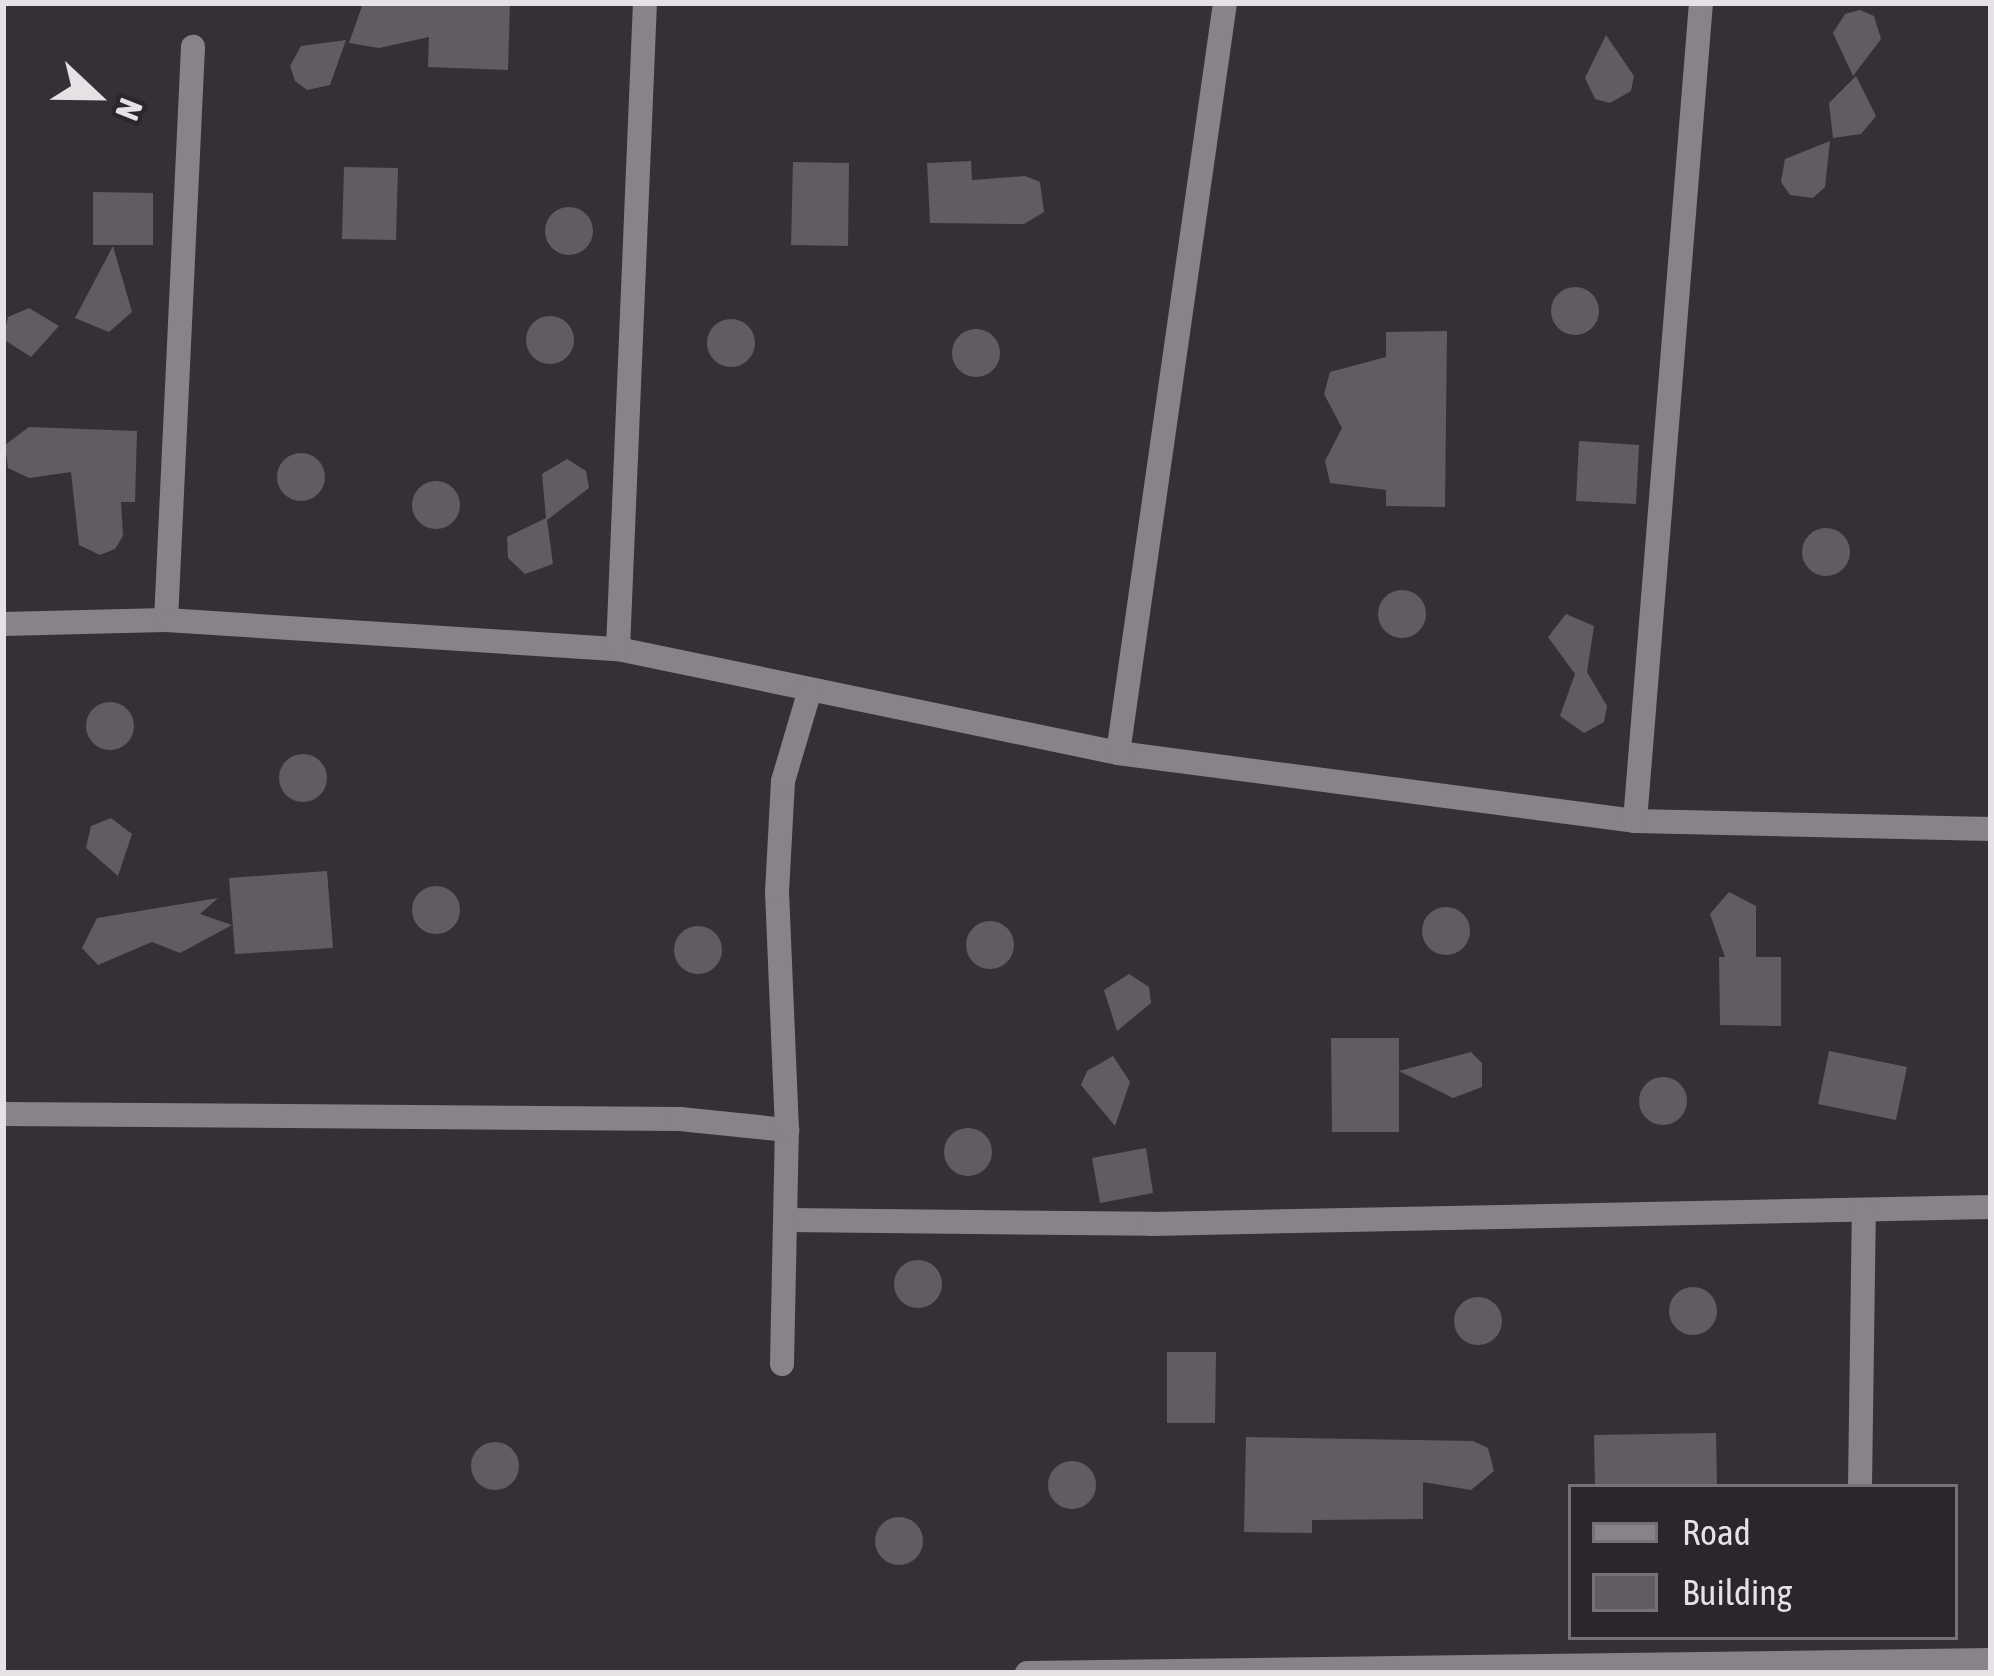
<!DOCTYPE html>
<style>
body{margin:0}
#map{position:relative;width:1994px;height:1676px;overflow:hidden;background:#363036;font-family:"Asap Condensed",sans-serif}
div>[style]{position:absolute}
.building>*{inset:0;background:#625b61}
.round{border-radius:50%}
.street>*{height:24px;margin:-12px;padding:0 12px;transform-origin:12px;border-radius:12px;background:#898288}
span{translate:-50% -50%;white-space:nowrap;text-align:center;line-height:1.15;-webkit-text-stroke:10px #2c262c;paint-order:stroke}
.frame{position:absolute;inset:0;border:6px solid #e5e1e4;pointer-events:none}
.legend{position:absolute;left:1568px;top:1484px;width:390px;height:156px;box-sizing:border-box;background:#2c262c;border:3px solid #767176;margin:0;padding:15px 21px;list-style:none;font-size:36px;color:#e5e1e4}
.legend li{display:flex;align-items:center;gap:24px;height:60px}
.legend b{width:60px;border:3px solid #767176}
.north{position:absolute;left:36px;top:36px;width:120px;height:120px;-webkit-text-stroke:9px #2c262c;paint-order:stroke;rotate:112deg;font-size:33px;font-weight:700;line-height:48px;text-align:center;color:#e5e1e4}
.north::after{content:'';display:block;margin:auto;width:42px;height:54px;background:#e5e1e4;clip-path:polygon(50% 0,100% 100%,50% 72%,0 100%)}
</style>
<div id="map">
<div class="building">
<i style="clip-path:polygon(363px 3px,510px 3px,508px 70px,428px 67px,429px 37px,379px 48px,349px 43px)"></i>
<i style="clip-path:polygon(1860px 10px,1874px 16px,1881px 39px,1853px 76px,1833px 33px,1845px 14px)"></i>
<i style="clip-path:polygon(1606px 35px,1634px 76px,1631px 91px,1610px 103px,1595px 99px,1585px 78px)"></i>
<i style="clip-path:polygon(346px 40px,330px 85px,307px 90px,295px 81px,290px 66px,301px 46px)"></i>
<i style="clip-path:polygon(1856px 76px,1876px 116px,1861px 134px,1833px 138px,1829px 103px)"></i>
<i style="clip-path:polygon(1830px 141px,1825px 187px,1813px 198px,1790px 195px,1781px 182px,1785px 159px)"></i>
<i style="clip-path:polygon(971px 161px,972px 180px,1025px 176px,1040px 182px,1044px 212px,1024px 224px,930px 223px,927px 163px)"></i>
<i style="clip-path:polygon(793px 162px,849px 163px,848px 246px,791px 245px)"></i>
<i style="clip-path:polygon(344px 167px,398px 168px,396px 240px,342px 239px)"></i>
<i style="clip-path:polygon(93px 192px,153px 193px,153px 245px,93px 245px)"></i>
<i class="round" style="left:545px;top:207px;width:48px;height:48px"></i>
<i style="clip-path:polygon(113px 246px,132px 312px,109px 332px,75px 318px)"></i>
<i class="round" style="left:1551px;top:287px;width:48px;height:48px"></i>
<i style="clip-path:polygon(29px 308px,59px 326px,31px 357px,3px 339px,8px 317px)"></i>
<i class="round" style="left:526px;top:316px;width:48px;height:48px"></i>
<i class="round" style="left:707px;top:319px;width:48px;height:48px"></i>
<i class="round" style="left:952px;top:329px;width:48px;height:48px"></i>
<i style="clip-path:polygon(1447px 331px,1445px 507px,1386px 506px,1386px 490px,1330px 483px,1325px 461px,1342px 428px,1324px 394px,1330px 372px,1386px 357px,1386px 332px)"></i>
<i style="clip-path:polygon(29px 427px,137px 431px,135px 502px,121px 502px,123px 536px,115px 549px,100px 555px,79px 545px,71px 472px,29px 478px,8px 468px,5px 445px)"></i>
<i style="clip-path:polygon(1579px 441px,1639px 445px,1636px 504px,1576px 501px)"></i>
<i class="round" style="left:277px;top:453px;width:48px;height:48px"></i>
<i style="clip-path:polygon(567px 459px,586px 471px,589px 488px,547px 520px,553px 564px,525px 574px,508px 558px,507px 537px,546px 518px,542px 474px)"></i>
<i class="round" style="left:412px;top:481px;width:48px;height:48px"></i>
<i class="round" style="left:1802px;top:528px;width:48px;height:48px"></i>
<i class="round" style="left:1378px;top:590px;width:48px;height:48px"></i>
<i style="clip-path:polygon(1566px 614px,1594px 626px,1587px 672px,1607px 706px,1604px 722px,1584px 733px,1560px 716px,1575px 674px,1548px 637px)"></i>
<i class="round" style="left:86px;top:702px;width:48px;height:48px"></i>
<i class="round" style="left:279px;top:754px;width:48px;height:48px"></i>
<i style="clip-path:polygon(111px 818px,132px 834px,118px 876px,86px 848px,91px 826px)"></i>
<i style="clip-path:polygon(327px 871px,333px 948px,235px 954px,229px 878px)"></i>
<i class="round" style="left:412px;top:886px;width:48px;height:48px"></i>
<i style="clip-path:polygon(1729px 892px,1756px 906px,1756px 957px,1781px 957px,1781px 1026px,1720px 1025px,1719px 957px,1725px 957px,1710px 914px)"></i>
<i style="clip-path:polygon(218px 898px,200px 914px,232px 925px,180px 953px,152px 942px,98px 965px,82px 948px,97px 918px)"></i>
<i class="round" style="left:1422px;top:907px;width:48px;height:48px"></i>
<i class="round" style="left:966px;top:921px;width:48px;height:48px"></i>
<i class="round" style="left:674px;top:926px;width:48px;height:48px"></i>
<i style="clip-path:polygon(1129px 974px,1149px 987px,1151px 1003px,1117px 1031px,1104px 990px)"></i>
<i style="clip-path:polygon(1331px 1038px,1399px 1038px,1399px 1071px,1471px 1052px,1482px 1063px,1482px 1087px,1453px 1098px,1399px 1071px,1399px 1132px,1332px 1132px)"></i>
<i style="clip-path:polygon(1829px 1051px,1907px 1067px,1896px 1120px,1818px 1104px)"></i>
<i style="clip-path:polygon(1113px 1056px,1130px 1082px,1115px 1126px,1081px 1085px,1087px 1071px)"></i>
<i class="round" style="left:1639px;top:1077px;width:48px;height:48px"></i>
<i class="round" style="left:944px;top:1128px;width:48px;height:48px"></i>
<i style="clip-path:polygon(1146px 1148px,1153px 1193px,1100px 1203px,1092px 1158px)"></i>
<i class="round" style="left:894px;top:1260px;width:48px;height:48px"></i>
<i class="round" style="left:1669px;top:1287px;width:48px;height:48px"></i>
<i class="round" style="left:1454px;top:1297px;width:48px;height:48px"></i>
<i style="clip-path:polygon(1167px 1352px,1216px 1352px,1215px 1423px,1167px 1423px)"></i>
<i style="clip-path:polygon(1716px 1433px,1717px 1487px,1595px 1487px,1594px 1435px)"></i>
<i style="clip-path:polygon(1246px 1437px,1473px 1441px,1488px 1448px,1494px 1471px,1471px 1490px,1423px 1482px,1423px 1519px,1312px 1520px,1312px 1533px,1244px 1532px)"></i>
<i class="round" style="left:471px;top:1442px;width:48px;height:48px"></i>
<i class="round" style="left:1048px;top:1461px;width:48px;height:48px"></i>
<i class="round" style="left:875px;top:1517px;width:48px;height:48px"></i>
</div>
<div class="street">
<i style="left:166px;top:620px;width:574px;rotate:-87.3deg"></i>
<i style="left:3px;top:624px;width:163px;rotate:-1.4deg"></i>
<i style="left:166px;top:620px;width:453px;rotate:3.7deg"></i>
<i style="left:618px;top:649px;width:511px;rotate:11.75deg"></i>
<i style="left:1118px;top:753px;width:521px;rotate:7.49deg"></i>
<i style="left:1635px;top:821px;width:356px;rotate:1.3deg"></i>
<i style="left:618px;top:649px;width:647px;rotate:-87.61deg"></i>
<i style="left:1118px;top:753px;width:758px;rotate:-81.88deg"></i>
<i style="left:1635px;top:821px;width:821px;rotate:-85.39deg"></i>
<i style="left:3px;top:1114px;width:677px;rotate:0.42deg"></i>
<i style="left:680px;top:1119px;width:108px;rotate:5.9deg"></i>
<i style="left:787px;top:1220px;width:365px;rotate:0.6deg"></i>
<i style="left:1152px;top:1224px;width:839px;rotate:-1.16deg"></i>
<i style="left:782px;top:1364px;width:234px;rotate:-88.8deg"></i>
<i style="left:787px;top:1130px;width:238px;rotate:-92.4deg"></i>
<i style="left:777px;top:892px;width:111px;rotate:-86.9deg"></i>
<i style="left:783px;top:781px;width:95px;rotate:-73.5deg"></i>
<i style="left:1860px;top:1487px;width:276px;rotate:-89.2deg"></i>
<i style="left:1027px;top:1673px;width:964px;rotate:-0.77deg"></i>
</div>
<div class="frame"></div>
<ul class="legend">
<li><b style="height:15px;background:#898288"></b>Road</li>
<li><b style="height:33px;background:#625b61"></b>Building</li>
</ul>
<div class="north">N</div>
</div>
